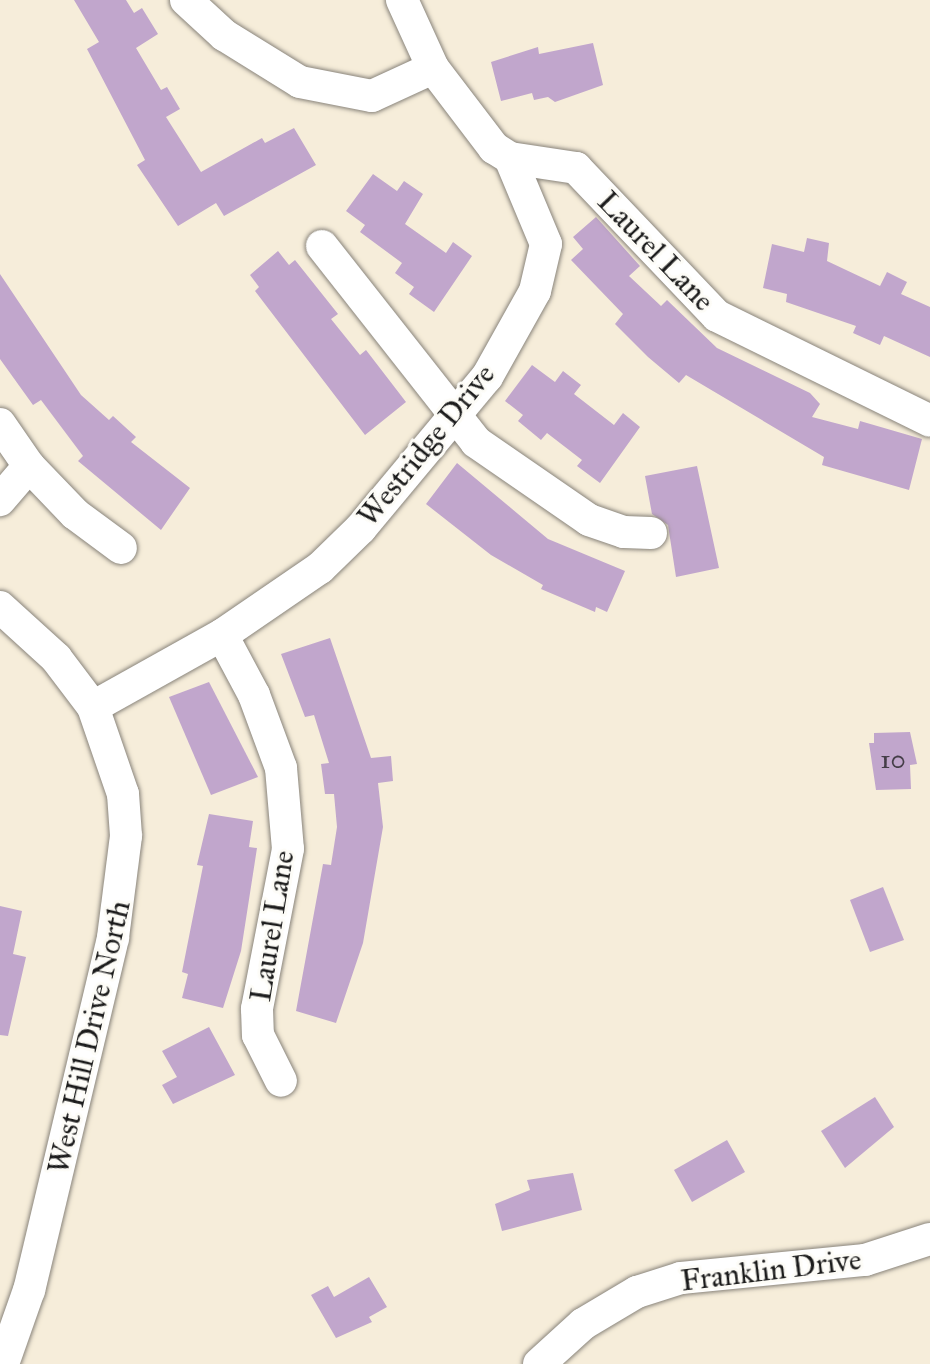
<!DOCTYPE html>
<style>
body{margin:0}
#map{position:relative;width:930px;height:1364px;overflow:hidden;background:#f6edda;font-family:"IM FELL Great Primer",serif}
div>[style]{position:absolute}
.building>*{inset:0;background:#c1a6cc}
.roads{filter:drop-shadow(0 0 2px #89847b) drop-shadow(0 0 2px #89847b)}
.minor>*{height:32px;margin:-16px;padding:0 16px;transform-origin:16px;border-radius:16px;background:#fff}
span{translate:-50% -50%;white-space:nowrap;text-align:center;line-height:1.15;-webkit-text-stroke:6px #fdfcf7;paint-order:stroke}
.number-label{font-size:26px;color:#453e48}
.number-label span{-webkit-text-stroke-width:0}
.street-label{font-size:30px;color:#1c1c1c}
</style>
<div id="map">
<div class="building">
<i style="clip-path:polygon(74px 0,126px 0,134px 13px,142px 8px,158px 34px,136px 48px,161px 90px,167px 87px,180px 109px,166px 117px,201px 172px,262px 138px,265px 143px,294px 128px,316px 165px,224px 216px,216px 203px,178px 226px,137px 165px,145px 160px,87px 49px,99px 42px)"></i>
<i style="clip-path:polygon(593px 43px,603px 85px,555px 102px,548px 97px,534px 100px,532px 93px,501px 101px,491px 62px,538px 47px,539px 54px)"></i>
<i style="clip-path:polygon(373px 174px,397px 191px,404px 181px,423px 194px,405px 224px,446px 253px,453px 242px,472px 256px,434px 312px,409px 294px,414px 287px,395px 273px,402px 263px,360px 232px,365px 225px,346px 211px)"></i>
<i style="clip-path:polygon(596px 217px,640px 266px,629px 276px,661px 306px,667px 300px,717px 348px,810px 393px,820px 404px,812px 417px,858px 429px,860px 421px,922px 439px,909px 490px,822px 465px,824px 457px,686px 375px,679px 383px,648px 357px,615px 324px,623px 314px,571px 260px,583px 249px,573px 237px)"></i>
<i style="clip-path:polygon(807px 238px,829px 243px,827px 261px,880px 286px,887px 272px,907px 282px,901px 294px,930px 307px,930px 357px,884px 336px,880px 345px,853px 333px,856px 326px,786px 302px,787px 294px,763px 288px,772px 244px,804px 252px)"></i>
<i style="clip-path:polygon(278px 251px,289px 265px,295px 260px,338px 314px,331px 319px,360px 355px,366px 350px,406px 402px,365px 435px,255px 291px,259px 287px,250px 275px)"></i>
<i style="clip-path:polygon(0 274px,81px 395px,109px 420px,113px 416px,136px 437px,131px 442px,190px 488px,161px 530px,78px 461px,83px 456px,41px 400px,33px 405px,0 359px)"></i>
<i style="clip-path:polygon(532px 365px,555px 382px,563px 371px,581px 385px,574px 394px,614px 425px,623px 413px,640px 427px,600px 483px,577px 466px,582px 460px,547px 433px,541px 440px,518px 421px,523px 415px,505px 401px)"></i>
<i style="clip-path:polygon(457px 463px,548px 539px,625px 571px,607px 612px,596px 607px,595px 612px,541px 589px,543px 585px,491px 555px,426px 504px)"></i>
<i style="clip-path:polygon(697px 466px,719px 568px,676px 577px,668px 525px,652px 514px,645px 476px)"></i>
<i style="clip-path:polygon(330px 638px,371px 758px,391px 756px,393px 781px,378px 783px,383px 827px,363px 943px,336px 1023px,296px 1011px,323px 864px,331px 865px,337px 827px,334px 794px,325px 794px,321px 764px,329px 763px,314px 715px,305px 717px,281px 654px)"></i>
<i style="clip-path:polygon(209px 682px,258px 777px,211px 795px,169px 697px)"></i>
<i style="clip-path:polygon(910px 732px,917px 764px,910px 765px,911px 789px,876px 790px,869px 743px,874px 743px,874px 733px)"></i>
<i style="clip-path:polygon(209px 814px,253px 821px,249px 847px,257px 848px,241px 951px,223px 1008px,182px 998px,188px 974px,182px 972px,203px 866px,197px 865px)"></i>
<i style="clip-path:polygon(883px 887px,904px 940px,870px 952px,850px 900px)"></i>
<i style="clip-path:polygon(0 906px,22px 911px,13px 954px,26px 957px,8px 1036px,0 1035px)"></i>
<i style="clip-path:polygon(209px 1027px,235px 1075px,173px 1104px,162px 1085px,177px 1077px,162px 1051px)"></i>
<i style="clip-path:polygon(875px 1097px,894px 1127px,845px 1168px,821px 1131px)"></i>
<i style="clip-path:polygon(727px 1140px,745px 1172px,692px 1202px,674px 1170px)"></i>
<i style="clip-path:polygon(573px 1173px,582px 1210px,502px 1231px,495px 1204px,530px 1190px,527px 1180px)"></i>
<i style="clip-path:polygon(369px 1277px,387px 1307px,369px 1317px,372px 1322px,336px 1338px,311px 1295px,328px 1286px,334px 1297px)"></i>
</div>
<div class="roads">
<div class="minor">
<i style="left:186px;top:0;width:52px;rotate:42.6deg"></i>
<i style="left:224px;top:35px;width:89px;rotate:31.7deg"></i>
<i style="left:300px;top:82px;width:73px;rotate:11deg"></i>
<i style="left:372px;top:96px;width:67px;rotate:-24.7deg"></i>
<i style="left:510px;top:158px;width:67px;rotate:8.6deg"></i>
<i style="left:576px;top:168px;width:204px;rotate:46.4deg"></i>
<i style="left:717px;top:316px;width:237px;rotate:26.2deg"></i>
<i style="left:322px;top:246px;width:249px;rotate:51.8deg"></i>
<i style="left:476px;top:442px;width:137px;rotate:34.6deg"></i>
<i style="left:589px;top:520px;width:37px;rotate:19deg"></i>
<i style="left:624px;top:532px;width:27px;rotate:2deg"></i>
<i style="left:0;top:424px;width:51px;rotate:55.4deg"></i>
<i style="left:29px;top:466px;width:45px;rotate:130.5deg"></i>
<i style="left:29px;top:466px;width:66px;rotate:46.2deg"></i>
<i style="left:75px;top:514px;width:57px;rotate:36.5deg"></i>
<i style="left:0;top:607px;width:76px;rotate:42.3deg"></i>
<i style="left:56px;top:658px;width:61px;rotate:52.9deg"></i>
<i style="left:93px;top:707px;width:92px;rotate:71deg"></i>
<i style="left:123px;top:794px;width:42px;rotate:85.9deg"></i>
<i style="left:126px;top:836px;width:103px;rotate:97.3deg"></i>
<i style="left:113px;top:938px;width:362px;rotate:103.4deg"></i>
<i style="left:29px;top:1290px;width:78px;rotate:109.4deg"></i>
<i style="left:222px;top:635px;width:68px;rotate:61.9deg"></i>
<i style="left:254px;top:695px;width:78px;rotate:69.7deg"></i>
<i style="left:281px;top:768px;width:81px;rotate:85.1deg"></i>
<i style="left:288px;top:849px;width:163px;rotate:101deg"></i>
<i style="left:257px;top:1009px;width:26px;rotate:88deg"></i>
<i style="left:258px;top:1035px;width:51px;rotate:63.4deg"></i>
<i style="left:93px;top:707px;width:148px;rotate:-29.2deg"></i>
<i style="left:222px;top:635px;width:119px;rotate:-34.4deg"></i>
<i style="left:320px;top:568px;width:57px;rotate:-44.3deg"></i>
<i style="left:361px;top:528px;width:197px;rotate:-50.2deg"></i>
<i style="left:487px;top:377px;width:98px;rotate:-60.8deg"></i>
<i style="left:535px;top:291px;width:48px;rotate:-76.8deg"></i>
<i style="left:546px;top:244px;width:93px;rotate:-112.7deg"></i>
<i style="left:510px;top:158px;width:19px;rotate:-148deg"></i>
<i style="left:494px;top:148px;width:101px;rotate:-127.3deg"></i>
<i style="left:433px;top:68px;width:75px;rotate:-114.5deg"></i>
<i style="left:539px;top:1364px;width:59px;rotate:-42.3deg"></i>
<i style="left:583px;top:1324px;width:63px;rotate:-30.7deg"></i>
<i style="left:637px;top:1292px;width:46px;rotate:-17.7deg"></i>
<i style="left:681px;top:1278px;width:185px;rotate:-5.6deg"></i>
<i style="left:865px;top:1260px;width:68px;rotate:-17.9deg"></i>
</div>
</div>
<div class="number-label">
<span style="left:893px;top:760px">10</span>
</div>
<div class="street-label">
<span style="left:656px;top:251px;rotate:46deg">Laurel Lane</span>
<span style="left:426px;top:445px;rotate:-51deg">Westridge Drive</span>
<span style="left:272px;top:926px;rotate:-81deg">Laurel Lane</span>
<span style="left:89px;top:1037px;rotate:-77deg">West Hill Drive North</span>
<span style="left:771px;top:1270px;rotate:-7deg">Franklin Drive</span>
</div>
</div>
